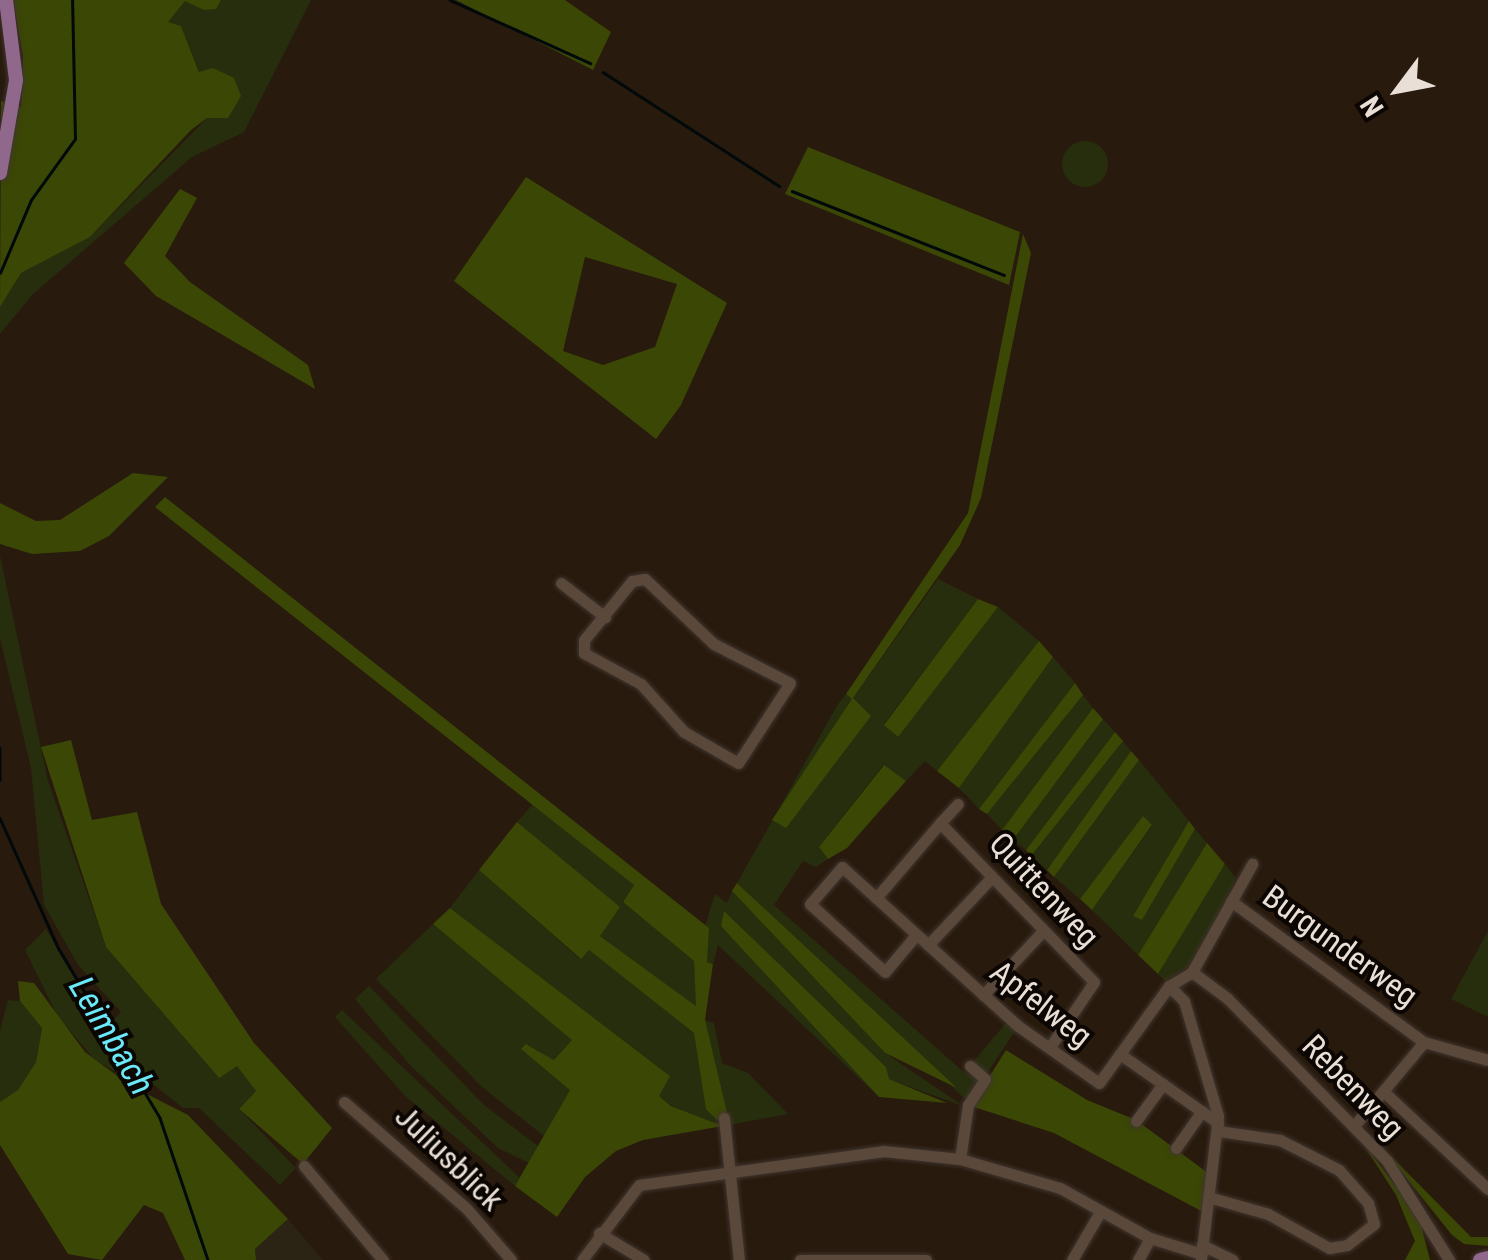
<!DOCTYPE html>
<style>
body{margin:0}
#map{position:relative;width:1488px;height:1260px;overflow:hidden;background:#281a0d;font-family:"Roboto Condensed",sans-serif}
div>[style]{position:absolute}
.industrial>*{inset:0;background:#2b2313}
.green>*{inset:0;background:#272e0d}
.round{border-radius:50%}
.forest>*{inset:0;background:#3b4705}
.stream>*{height:2.5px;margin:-1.25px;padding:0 1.25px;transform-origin:1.25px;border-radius:1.25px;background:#01090a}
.roads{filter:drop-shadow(0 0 2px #40352f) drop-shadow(0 0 2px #40352f)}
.minor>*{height:11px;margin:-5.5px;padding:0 5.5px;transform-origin:5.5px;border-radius:5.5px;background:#5a493b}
.major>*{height:14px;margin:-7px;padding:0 7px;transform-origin:7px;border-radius:7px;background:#90688c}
span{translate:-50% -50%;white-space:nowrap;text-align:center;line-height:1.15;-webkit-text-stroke:8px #0c0603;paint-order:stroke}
.street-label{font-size:32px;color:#e9dfd6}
.water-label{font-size:35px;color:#69e9fa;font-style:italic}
.north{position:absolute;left:1348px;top:40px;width:100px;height:100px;-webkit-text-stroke:8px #0c0603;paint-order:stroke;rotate:238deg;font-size:28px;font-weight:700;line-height:40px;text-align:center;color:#e9dfd6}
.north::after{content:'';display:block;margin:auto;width:35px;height:45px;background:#e9dfd6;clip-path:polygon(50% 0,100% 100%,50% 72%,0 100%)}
</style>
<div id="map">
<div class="industrial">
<i style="clip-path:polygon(288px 1219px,323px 1260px,256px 1260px,255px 1249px)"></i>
</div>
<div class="green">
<i style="clip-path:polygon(221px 0,311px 0,244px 132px,192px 157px,33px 294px,0 334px,0 307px,21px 273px,90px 237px,207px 118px,200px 73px,181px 26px,167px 23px,185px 1px,216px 9px)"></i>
<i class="round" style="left:1062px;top:141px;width:46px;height:46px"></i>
<i style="clip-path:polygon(0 556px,48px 781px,106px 947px,218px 1077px,237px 1065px,256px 1091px,239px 1109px,296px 1168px,280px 1185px,199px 1108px,183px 1108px,145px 1078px,110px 1024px,121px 1012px,78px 965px,44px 905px,31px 768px,0 638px)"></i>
<i style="clip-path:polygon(938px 579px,978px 599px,884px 724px,897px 737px,998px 607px,1039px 641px,937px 771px,925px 761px,906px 781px,883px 765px,819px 847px,828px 859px,816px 867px,803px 861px,774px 905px,965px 1073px,978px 1078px,966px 1100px,737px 883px,838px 704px,846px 694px,853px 698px)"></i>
<i style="clip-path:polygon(1053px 657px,1075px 683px,979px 809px,959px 788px)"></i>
<i style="clip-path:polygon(1083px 695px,1093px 708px,1002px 830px,987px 814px)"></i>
<i style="clip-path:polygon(1103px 719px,1115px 732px,1026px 850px,1013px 840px)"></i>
<i style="clip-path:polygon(1123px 741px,1131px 751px,1047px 870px,1031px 856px)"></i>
<i style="clip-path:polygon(1139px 760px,1189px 821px,1133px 916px,1142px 919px,1195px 829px,1207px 843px,1138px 955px,1092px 910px,1152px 826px,1143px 817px,1080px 899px,1054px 877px)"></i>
<i style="clip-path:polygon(534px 803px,634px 885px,623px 902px,694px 961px,697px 1007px,599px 935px,517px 822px)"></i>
<i style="clip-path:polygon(1225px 864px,1236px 878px,1221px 909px,1188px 967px,1165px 981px,1158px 974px)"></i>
<i style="clip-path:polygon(479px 870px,580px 959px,589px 950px,694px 1033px,705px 1095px,705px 1020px,714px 1023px,722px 1063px,748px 1073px,788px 1114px,723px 1126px,672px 1106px,659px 1096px,669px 1075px,450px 908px)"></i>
<i style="clip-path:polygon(732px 891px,885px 1053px,963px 1106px,888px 1079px,886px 1067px,725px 912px,879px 1097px,718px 945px,713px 964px,707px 962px,705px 926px,715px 894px,727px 903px)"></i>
<i style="clip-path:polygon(433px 924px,573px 1040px,554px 1060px,527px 1044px,570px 1090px,544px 1136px,482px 1087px,376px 979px)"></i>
<i style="clip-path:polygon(46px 929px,87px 1000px,142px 1088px,94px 1059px,57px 1015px,25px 950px)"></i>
<i style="clip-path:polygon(1488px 931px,1488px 1017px,1451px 999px)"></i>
<i style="clip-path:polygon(369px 986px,484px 1105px,538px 1146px,529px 1163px,498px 1148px,410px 1065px,355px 999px)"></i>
<i style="clip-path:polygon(8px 1000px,20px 1001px,42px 1028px,36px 1062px,18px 1090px,0 1102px,0 1031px)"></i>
<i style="clip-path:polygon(342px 1010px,520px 1178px,515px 1186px,405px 1096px,335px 1017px)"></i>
<i style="clip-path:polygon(1006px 1023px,1015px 1031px,986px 1075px,972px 1063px)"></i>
</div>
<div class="forest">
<i style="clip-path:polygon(13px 0,221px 0,216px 9px,204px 10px,185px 1px,168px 22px,181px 26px,199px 72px,213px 68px,234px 78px,241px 96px,228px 118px,207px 118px,191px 130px,90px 237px,21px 273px,0 307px,1px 101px,21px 107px,23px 56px)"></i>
<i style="clip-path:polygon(456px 0,565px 0,611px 32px,593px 70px)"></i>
<i style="clip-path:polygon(808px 147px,1020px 232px,1009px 285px,785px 194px)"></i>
<i style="clip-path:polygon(evenodd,526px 177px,727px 303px,681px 405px,656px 439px,454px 281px,526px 177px,585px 257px,677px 284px,655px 347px,603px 365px,563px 351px,585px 257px)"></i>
<i style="clip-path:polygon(180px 189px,197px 198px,165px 256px,190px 282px,308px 365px,315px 389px,156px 296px,124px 263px)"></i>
<i style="clip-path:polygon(1023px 234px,1031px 253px,981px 498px,960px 545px,853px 698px,871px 716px,786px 828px,772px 820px,852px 699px,846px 694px,968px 513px)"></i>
<i style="clip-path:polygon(133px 473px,168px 477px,109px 536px,80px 551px,32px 554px,0 544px,0 503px,36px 521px,60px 520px)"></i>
<i style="clip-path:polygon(165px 497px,709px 928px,707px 962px,713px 964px,705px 1020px,728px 1117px,717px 1120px,706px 1109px,694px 1033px,589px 950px,581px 959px,479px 870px,517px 822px,620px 907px,600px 936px,696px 1006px,694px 961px,623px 902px,634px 885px,155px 507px)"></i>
<i style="clip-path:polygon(978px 599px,998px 607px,898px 737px,884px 725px)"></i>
<i style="clip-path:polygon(1039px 641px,1053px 657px,959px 788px,937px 771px)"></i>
<i style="clip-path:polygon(1075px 683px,1083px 695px,987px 814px,979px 809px)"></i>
<i style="clip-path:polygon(1093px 708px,1103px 719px,1013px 840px,1002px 830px)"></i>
<i style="clip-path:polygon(1115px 732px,1123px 741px,1031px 856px,1026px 850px)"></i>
<i style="clip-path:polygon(71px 740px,92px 820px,137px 812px,161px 904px,254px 1043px,332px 1128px,303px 1164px,239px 1109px,256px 1091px,237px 1066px,219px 1078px,106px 947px,41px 747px)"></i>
<i style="clip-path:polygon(1131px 751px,1139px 760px,1054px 877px,1047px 870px)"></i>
<i style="clip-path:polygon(884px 765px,906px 781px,847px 848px,828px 859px,819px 847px)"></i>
<i style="clip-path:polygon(1143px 816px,1152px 825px,1092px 910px,1080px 899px)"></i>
<i style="clip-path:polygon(1189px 821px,1195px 829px,1142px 920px,1133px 916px)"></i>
<i style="clip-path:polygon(1207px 843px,1225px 864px,1158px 974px,1138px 955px)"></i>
<i style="clip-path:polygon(737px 883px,957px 1088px,885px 1053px,732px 891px)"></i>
<i style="clip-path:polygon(450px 908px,670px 1076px,659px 1096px,671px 1106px,723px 1126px,643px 1140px,616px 1151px,585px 1177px,557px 1217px,515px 1186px,570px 1090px,521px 1049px,526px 1044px,554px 1060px,572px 1040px,433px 924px)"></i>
<i style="clip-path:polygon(724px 911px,886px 1067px,889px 1079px,947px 1103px,879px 1097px,721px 926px)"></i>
<i style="clip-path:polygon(18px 981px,34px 983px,85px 1052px,131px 1086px,188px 1115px,288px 1219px,255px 1249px,256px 1260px,185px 1260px,163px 1213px,144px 1205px,102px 1260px,68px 1254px,0 1145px,0 1102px,18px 1090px,36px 1062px,42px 1028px,20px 1001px)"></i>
<i style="clip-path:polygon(1006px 1050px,1087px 1100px,1136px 1120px,1212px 1176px,1207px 1214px,1054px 1133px,971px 1106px)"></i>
<i style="clip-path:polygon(1358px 1136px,1419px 1217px,1430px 1260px,1405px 1260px,1415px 1241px,1396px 1195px)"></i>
<i style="clip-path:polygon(1379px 1144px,1471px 1237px,1488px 1237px,1488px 1246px,1464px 1244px,1452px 1235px)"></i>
</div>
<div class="stream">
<i style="left:450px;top:0;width:154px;rotate:24.2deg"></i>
<i style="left:603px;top:72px;width:210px;rotate:32.9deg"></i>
<i style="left:792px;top:191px;width:228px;rotate:21.6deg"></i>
<i style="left:0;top:273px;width:79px;rotate:-67deg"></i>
<i style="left:31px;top:200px;width:75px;rotate:-54.2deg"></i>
<i style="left:75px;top:139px;width:139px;rotate:-91.2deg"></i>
<i style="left:0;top:748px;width:32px;rotate:90deg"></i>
<i style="left:0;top:818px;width:144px;rotate:65.8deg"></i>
<i style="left:59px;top:949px;width:197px;rotate:59.1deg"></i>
<i style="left:160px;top:1118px;width:150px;rotate:71.3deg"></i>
</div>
<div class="roads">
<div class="minor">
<i style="left:645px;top:579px;width:95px;rotate:43.3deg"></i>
<i style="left:714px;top:644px;width:85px;rotate:27.2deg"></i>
<i style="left:790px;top:683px;width:95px;rotate:123deg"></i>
<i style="left:738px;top:763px;width:62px;rotate:-150.1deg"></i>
<i style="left:684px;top:732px;width:64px;rotate:-131.9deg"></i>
<i style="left:641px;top:684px;width:65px;rotate:-151.5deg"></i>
<i style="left:584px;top:653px;width:13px;rotate:-90deg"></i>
<i style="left:584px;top:640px;width:76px;rotate:-50.9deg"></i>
<i style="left:632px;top:581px;width:13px;rotate:-9deg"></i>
<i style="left:561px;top:583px;width:56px;rotate:37.7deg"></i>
<i style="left:940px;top:823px;width:26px;rotate:-47deg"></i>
<i style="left:876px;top:898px;width:99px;rotate:-49.5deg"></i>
<i style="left:940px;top:823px;width:221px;rotate:45.9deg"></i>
<i style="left:1094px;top:982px;width:78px;rotate:124.1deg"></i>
<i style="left:1231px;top:901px;width:239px;rotate:36.2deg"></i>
<i style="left:1424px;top:1042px;width:109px;rotate:129.8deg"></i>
<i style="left:916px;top:935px;width:48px;rotate:130deg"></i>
<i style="left:885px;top:972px;width:101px;rotate:-137.8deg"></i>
<i style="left:810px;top:904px;width:49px;rotate:-49.1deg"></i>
<i style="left:842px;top:867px;width:237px;rotate:42.1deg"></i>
<i style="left:1018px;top:1026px;width:99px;rotate:35.1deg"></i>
<i style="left:1099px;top:1083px;width:120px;rotate:-54.2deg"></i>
<i style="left:1169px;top:986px;width:27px;rotate:-31deg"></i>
<i style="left:928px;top:945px;width:93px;rotate:-46.7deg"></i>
<i style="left:1192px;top:972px;width:44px;rotate:36.6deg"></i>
<i style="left:1227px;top:998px;width:228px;rotate:45.5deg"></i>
<i style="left:1387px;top:1161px;width:117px;rotate:57.9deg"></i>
<i style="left:1192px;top:972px;width:124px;rotate:-60.9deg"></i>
<i style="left:1169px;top:986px;width:21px;rotate:45deg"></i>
<i style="left:1184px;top:1001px;width:120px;rotate:73.5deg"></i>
<i style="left:1218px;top:1116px;width:144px;rotate:96.8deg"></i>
<i style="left:983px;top:995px;width:86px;rotate:-46.9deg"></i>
<i style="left:1424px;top:1042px;width:66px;rotate:15.7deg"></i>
<i style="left:1120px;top:1054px;width:120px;rotate:35.1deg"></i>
<i style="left:1385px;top:1093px;width:141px;rotate:43deg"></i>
<i style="left:344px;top:1102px;width:163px;rotate:41deg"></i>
<i style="left:467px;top:1209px;width:67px;rotate:49.2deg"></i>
<i style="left:724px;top:1118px;width:143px;rotate:84deg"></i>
<i style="left:1136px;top:1121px;width:46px;rotate:-53.9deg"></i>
<i style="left:1176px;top:1148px;width:45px;rotate:-54.9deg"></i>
<i style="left:960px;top:1159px;width:55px;rotate:-81.6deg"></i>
<i style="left:968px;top:1105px;width:31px;rotate:-57deg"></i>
<i style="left:985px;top:1079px;width:20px;rotate:-139deg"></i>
<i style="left:304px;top:1166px;width:123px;rotate:50deg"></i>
<i style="left:1212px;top:1198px;width:58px;rotate:15.9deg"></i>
<i style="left:1268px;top:1214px;width:70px;rotate:29.1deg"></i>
<i style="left:1329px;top:1248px;width:18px;rotate:-9deg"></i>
<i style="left:1347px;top:1245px;width:34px;rotate:-38deg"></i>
<i style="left:1374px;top:1224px;width:22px;rotate:-106deg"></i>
<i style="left:1368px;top:1203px;width:44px;rotate:-131.3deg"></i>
<i style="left:1339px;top:1170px;width:66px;rotate:-153deg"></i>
<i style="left:1280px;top:1140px;width:63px;rotate:-171.7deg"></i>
<i style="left:599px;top:1233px;width:52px;rotate:31deg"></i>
<i style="left:1202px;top:1245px;width:34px;rotate:26deg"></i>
<i style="left:582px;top:1260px;width:94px;rotate:-52.8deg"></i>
<i style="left:639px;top:1185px;width:246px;rotate:-7.9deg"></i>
<i style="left:883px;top:1151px;width:77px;rotate:5.9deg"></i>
<i style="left:960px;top:1159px;width:104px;rotate:16.2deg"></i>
<i style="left:1060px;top:1188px;width:103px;rotate:29.1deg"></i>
<i style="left:1150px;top:1238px;width:54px;rotate:17.1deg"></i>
<i style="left:800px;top:1260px;width:126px"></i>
<i style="left:1072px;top:1260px;width:56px;rotate:-59.7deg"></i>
<i style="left:1138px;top:1260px;width:25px;rotate:-61deg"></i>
</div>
<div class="major">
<i style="left:0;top:173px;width:94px;rotate:-80.2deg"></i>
<i style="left:16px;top:80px;width:81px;rotate:-97.1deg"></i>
<i style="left:1480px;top:1260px;width:8px;rotate:-14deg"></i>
</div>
</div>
<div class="street-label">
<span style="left:1044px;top:890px;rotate:47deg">Quittenweg</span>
<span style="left:1340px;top:946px;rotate:36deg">Burgunderweg</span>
<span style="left:1041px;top:1004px;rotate:38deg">Apfelweg</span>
<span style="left:1353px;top:1087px;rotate:46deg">Rebenweg</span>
<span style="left:449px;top:1158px;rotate:44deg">Juliusblick</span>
</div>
<div class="water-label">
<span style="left:111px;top:1036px;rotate:59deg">Leimbach</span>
</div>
<div class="north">N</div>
</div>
